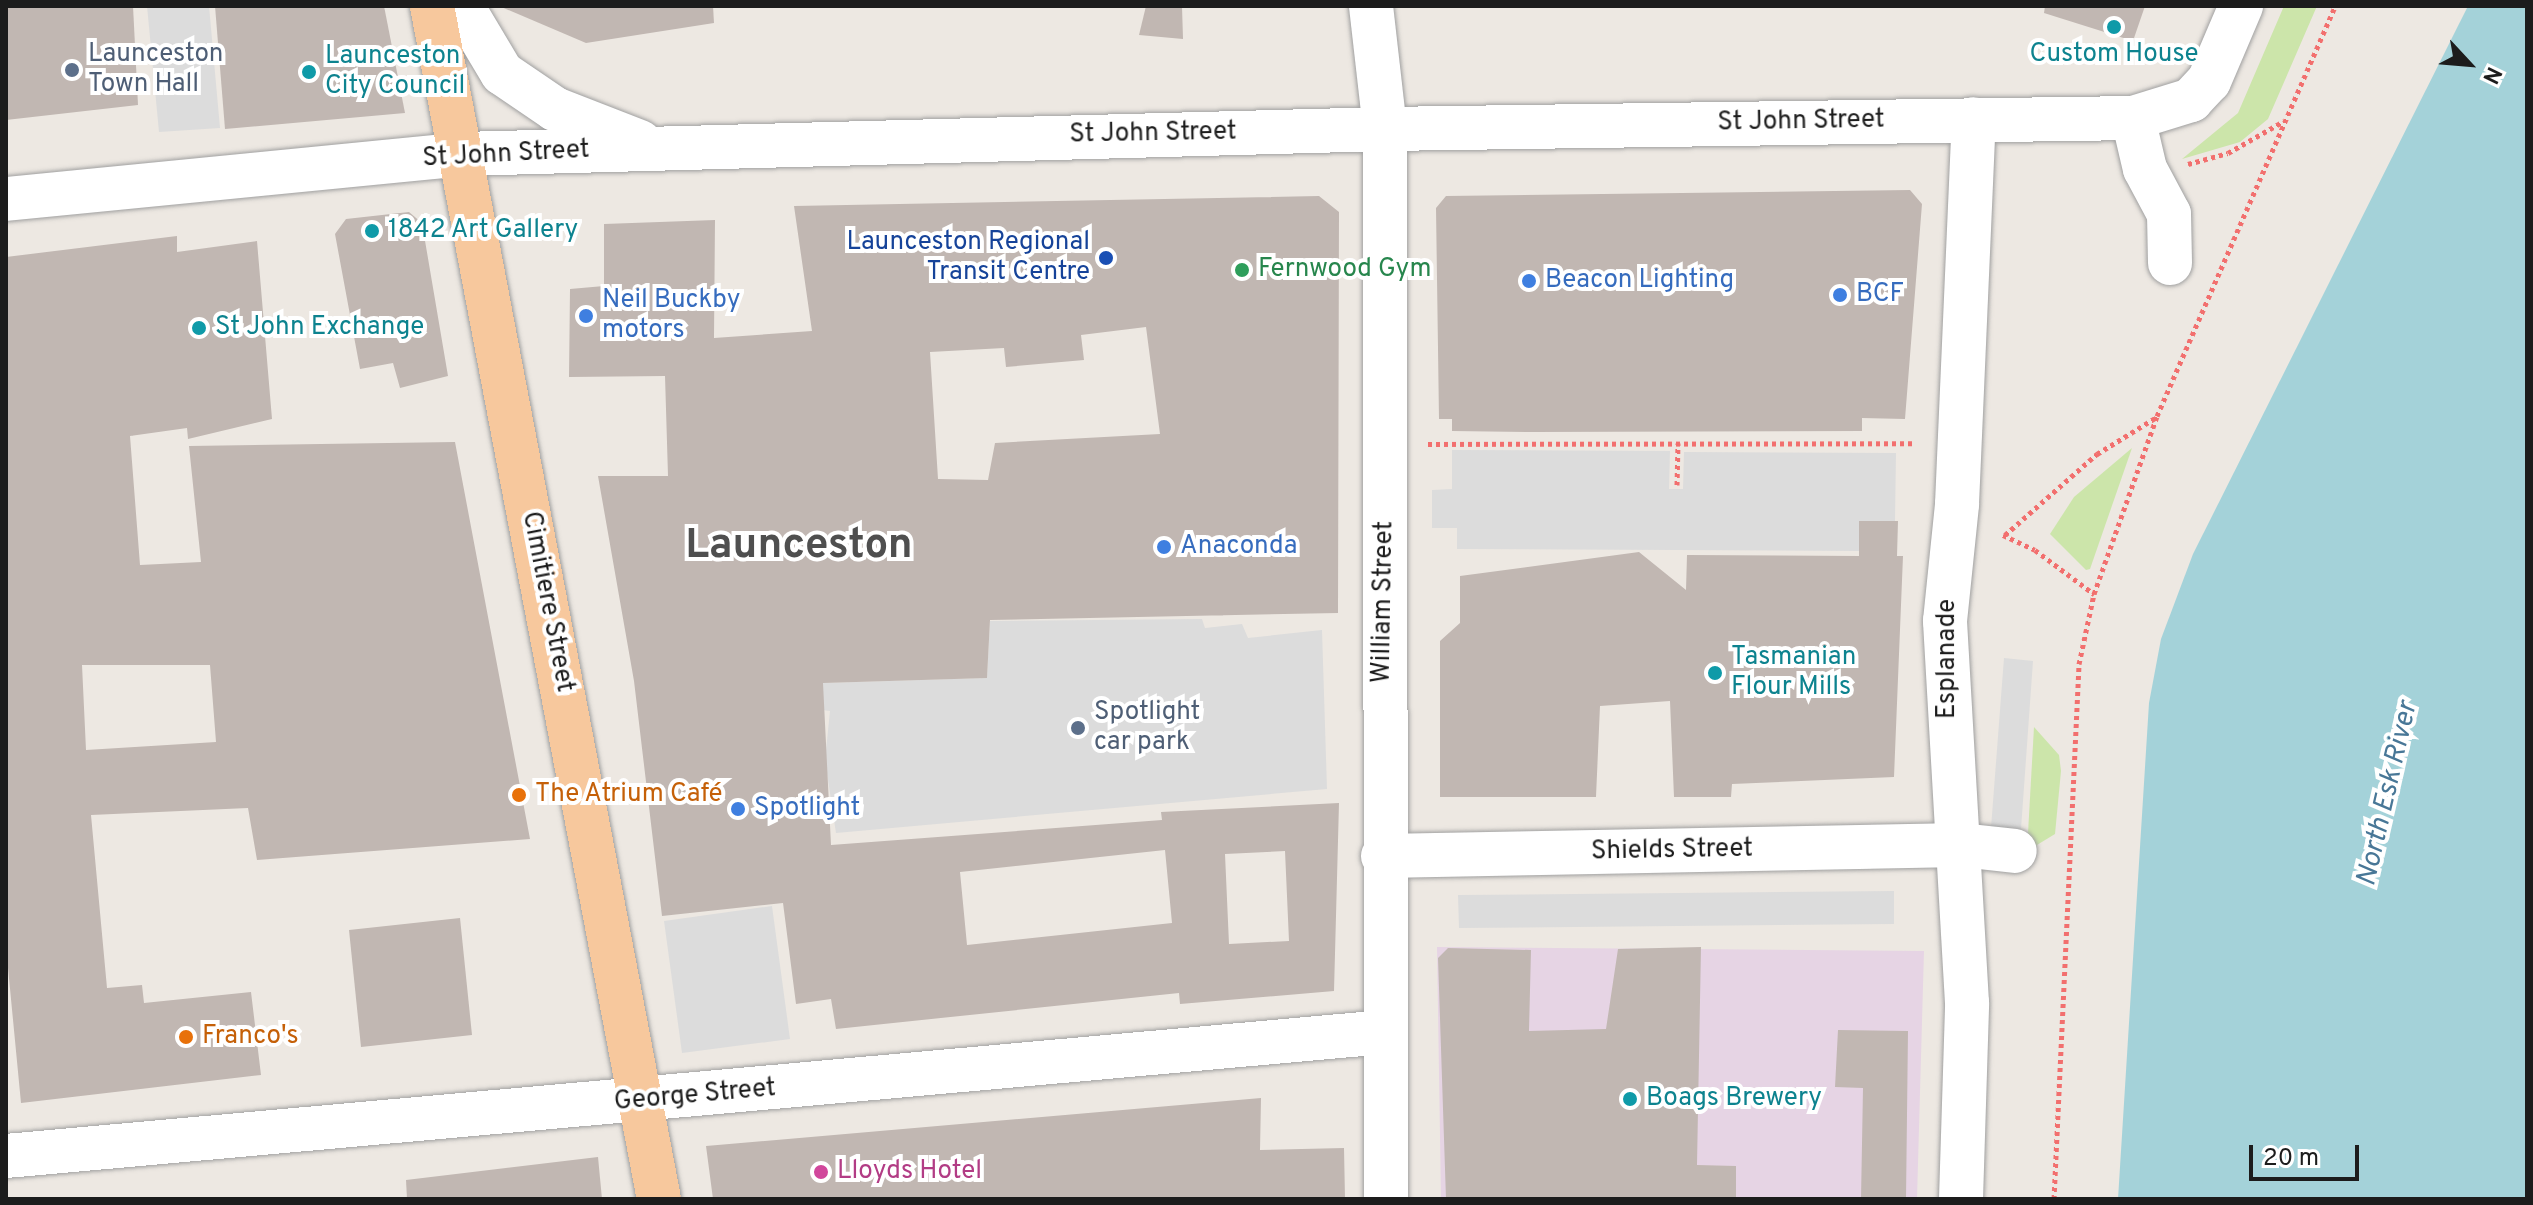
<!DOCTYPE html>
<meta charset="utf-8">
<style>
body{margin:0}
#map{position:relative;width:2533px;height:1205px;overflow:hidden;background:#ede8e2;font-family:Overpass,sans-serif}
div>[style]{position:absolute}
.industrial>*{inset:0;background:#e6d4e4}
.grass>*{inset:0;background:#cce5aa}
.parking>*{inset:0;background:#dcdcdc}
.water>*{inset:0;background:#a4d2d9}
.building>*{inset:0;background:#c1b7b2}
.path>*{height:5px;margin-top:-2.5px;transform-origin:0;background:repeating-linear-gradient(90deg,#f26f6e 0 4px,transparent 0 8px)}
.roads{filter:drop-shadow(0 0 2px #a0a0a0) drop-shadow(0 0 2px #a0a0a0)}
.minor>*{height:44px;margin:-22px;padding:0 22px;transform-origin:22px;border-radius:22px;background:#fff}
.major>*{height:44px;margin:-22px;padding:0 22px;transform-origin:22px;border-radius:22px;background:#f7c89d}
.dots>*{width:22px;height:22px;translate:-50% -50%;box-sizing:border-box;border:4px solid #fff;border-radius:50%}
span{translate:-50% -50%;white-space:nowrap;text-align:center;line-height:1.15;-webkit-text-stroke:8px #fff;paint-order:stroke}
.service-label{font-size:26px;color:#4e5e75}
.left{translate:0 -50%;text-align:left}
.culture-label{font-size:26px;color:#0d838f}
.street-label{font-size:26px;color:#1c1c1c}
.transit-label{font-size:26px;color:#164399}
.right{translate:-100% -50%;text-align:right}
.leisure-label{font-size:26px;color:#27864d}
.shop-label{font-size:26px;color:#366cbe}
.food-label{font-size:26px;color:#c56008}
.hotel-label{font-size:26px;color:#b23c85}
.water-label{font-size:28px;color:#487797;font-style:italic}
.town-label{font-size:42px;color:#4f4f4f;font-weight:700}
.frame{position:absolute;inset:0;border:8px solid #1c1c1c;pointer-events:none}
.north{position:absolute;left:2429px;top:24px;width:80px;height:80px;-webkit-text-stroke:6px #fff;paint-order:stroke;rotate:116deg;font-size:22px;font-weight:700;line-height:32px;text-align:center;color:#1c1c1c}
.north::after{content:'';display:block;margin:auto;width:28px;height:36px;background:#1c1c1c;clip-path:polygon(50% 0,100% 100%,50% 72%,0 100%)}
.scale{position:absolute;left:2249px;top:1145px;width:110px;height:36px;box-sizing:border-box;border:4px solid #1c1c1c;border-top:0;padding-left:10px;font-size:24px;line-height:28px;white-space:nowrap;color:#1c1c1c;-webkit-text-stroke:6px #fff;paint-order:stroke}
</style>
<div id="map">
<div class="industrial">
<i style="clip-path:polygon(1437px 947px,1924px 951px,1917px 1199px,1441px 1199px)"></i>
</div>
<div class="grass">
<i style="clip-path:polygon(2284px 6px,2317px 6px,2268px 119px,2240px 142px,2182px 159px,2238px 113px)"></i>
<i style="clip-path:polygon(2132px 448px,2090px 569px,2086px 570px,2050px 534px,2074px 497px)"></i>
<i style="clip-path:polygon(2034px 727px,2059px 755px,2061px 771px,2055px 834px,2027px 851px)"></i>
</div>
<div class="parking">
<i style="clip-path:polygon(147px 6px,209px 6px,220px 128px,159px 132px)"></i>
<i style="clip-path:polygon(1452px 450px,1670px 451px,1669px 489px,1683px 489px,1684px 452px,1896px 453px,1895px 521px,1859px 521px,1859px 551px,1457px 549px,1457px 528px,1432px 528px,1432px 490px,1452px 489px)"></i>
<i style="clip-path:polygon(1202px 619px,1205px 628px,1242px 624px,1248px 638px,1322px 630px,1327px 789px,836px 833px,825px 760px,830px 711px,815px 709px,823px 683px,987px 678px,990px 621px)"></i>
<i style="clip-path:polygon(2004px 658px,2033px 661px,2020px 843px,1990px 841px)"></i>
<i style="clip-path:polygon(1894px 891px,1894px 924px,1459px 928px,1458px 895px)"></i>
<i style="clip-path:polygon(772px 906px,790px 1039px,682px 1053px,664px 921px)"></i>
</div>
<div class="water">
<i style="clip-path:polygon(2468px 6px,2527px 6px,2527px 1199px,2118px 1199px,2149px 703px,2161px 639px,2193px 554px)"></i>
</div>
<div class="building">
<i style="clip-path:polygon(6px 6px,133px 6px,138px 105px,6px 120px)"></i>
<i style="clip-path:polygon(215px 6px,384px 6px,405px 113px,225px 129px)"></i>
<i style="clip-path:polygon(499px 6px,713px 6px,714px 23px,586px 43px)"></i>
<i style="clip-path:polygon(1146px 6px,1182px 6px,1183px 39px,1139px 35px)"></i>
<i style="clip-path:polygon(2045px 6px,2145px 6px,2133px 41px,2044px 13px)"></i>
<i style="clip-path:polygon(1910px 190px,1922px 204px,1905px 419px,1862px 418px,1862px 431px,1533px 432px,1452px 431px,1452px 419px,1439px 419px,1436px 208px,1446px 196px)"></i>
<i style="clip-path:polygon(evenodd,1319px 196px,1339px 212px,1338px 613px,990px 620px,987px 678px,823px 683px,831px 845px,1162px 820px,1161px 812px,1339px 803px,1334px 991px,1180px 1004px,1179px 993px,836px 1029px,831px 999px,796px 1004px,783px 903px,662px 916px,634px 681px,598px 476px,668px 476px,665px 376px,569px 377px,570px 289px,604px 286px,604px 224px,715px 220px,714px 338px,812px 331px,794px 206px,1319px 196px,1146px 327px,1160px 434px,995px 443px,988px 480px,938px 479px,930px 352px,1004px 348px,1006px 367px,1084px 360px,1081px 335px,1146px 327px,1319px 196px,1165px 850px,1172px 923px,967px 945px,960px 872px,1165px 850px,1319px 196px,1285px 851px,1289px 941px,1229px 944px,1225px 854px,1285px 851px)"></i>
<i style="clip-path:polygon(409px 212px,422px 223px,448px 376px,400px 388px,393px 363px,360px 369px,335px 234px,346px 219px)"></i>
<i style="clip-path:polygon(evenodd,177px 236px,177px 252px,257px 241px,272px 419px,188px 439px,187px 428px,130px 436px,140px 565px,201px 562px,189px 446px,455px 442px,530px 839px,257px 860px,248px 808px,91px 815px,107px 988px,142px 985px,144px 1003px,251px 992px,261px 1075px,21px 1103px,6px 947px,6px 257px,177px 236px,82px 665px,210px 665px,216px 742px,86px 750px,82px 665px)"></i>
<i style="clip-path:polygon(1859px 521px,1898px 521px,1897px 556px,1903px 556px,1894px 777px,1732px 784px,1731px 797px,1674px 797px,1670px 701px,1600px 706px,1596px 797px,1440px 797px,1440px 641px,1460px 623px,1460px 576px,1639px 552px,1686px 590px,1687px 555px,1859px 556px)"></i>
<i style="clip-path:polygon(460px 918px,472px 1035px,361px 1047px,349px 930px)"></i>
<i style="clip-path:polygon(1701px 947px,1697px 1165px,1736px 1166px,1736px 1199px,1446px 1199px,1438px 958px,1448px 948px,1531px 950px,1529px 1031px,1606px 1029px,1618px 949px)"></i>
<i style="clip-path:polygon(1838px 1030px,1908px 1031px,1906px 1199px,1861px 1199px,1863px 1088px,1835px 1087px)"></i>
<i style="clip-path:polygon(1261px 1098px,1260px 1150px,1344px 1148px,1345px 1199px,713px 1199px,706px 1146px)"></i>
<i style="clip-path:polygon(598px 1157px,602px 1199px,407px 1199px,406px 1180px)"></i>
</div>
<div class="path">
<i style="left:2188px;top:164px;width:41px;rotate:-15.4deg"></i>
<i style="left:2228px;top:153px;width:64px;rotate:-29.7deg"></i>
<i style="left:1428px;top:444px;width:487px;rotate:-0.1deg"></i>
<i style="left:1677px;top:485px;width:42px;rotate:-88.6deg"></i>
<i style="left:2003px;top:535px;width:35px;rotate:25deg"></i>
<i style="left:2035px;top:550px;width:74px;rotate:36.7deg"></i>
<i style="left:2005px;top:535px;width:123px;rotate:-41.4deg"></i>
<i style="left:2097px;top:454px;width:70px;rotate:-31.7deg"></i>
<i style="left:2054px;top:1199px;width:536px;rotate:-87.32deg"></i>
<i style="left:2079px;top:664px;width:72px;rotate:-77.9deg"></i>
<i style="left:2094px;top:594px;width:189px;rotate:-70.5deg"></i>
<i style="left:2157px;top:416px;width:447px;rotate:-66.5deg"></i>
</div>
<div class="roads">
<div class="minor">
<i style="left:462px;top:6px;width:78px;rotate:59.2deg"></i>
<i style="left:502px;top:73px;width:64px;rotate:34.2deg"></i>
<i style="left:555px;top:109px;width:91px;rotate:21.2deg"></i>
<i style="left:1371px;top:6px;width:124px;rotate:83.5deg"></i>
<i style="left:1385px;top:129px;width:1070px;rotate:89.95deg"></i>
<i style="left:2133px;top:118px;width:52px;rotate:76.8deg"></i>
<i style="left:2145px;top:169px;width:51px;rotate:61.9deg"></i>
<i style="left:2169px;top:214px;width:49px;rotate:88.8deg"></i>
<i style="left:6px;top:199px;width:458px;rotate:-5.6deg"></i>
<i style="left:462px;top:154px;width:923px;rotate:-1.55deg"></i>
<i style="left:1385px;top:129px;width:748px;rotate:-0.84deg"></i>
<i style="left:2133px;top:118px;width:61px;rotate:-17.2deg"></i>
<i style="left:2191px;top:100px;width:26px;rotate:-47deg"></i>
<i style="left:2209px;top:81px;width:82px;rotate:-66.9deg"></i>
<i style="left:1383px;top:856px;width:578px;rotate:-1.09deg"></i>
<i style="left:1961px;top:845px;width:54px;rotate:6.3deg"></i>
<i style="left:6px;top:1156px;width:1384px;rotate:-5.14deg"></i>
<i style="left:1961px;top:1199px;width:196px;rotate:-88.2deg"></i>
<i style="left:1967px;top:1003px;width:383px;rotate:-93.3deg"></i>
<i style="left:1945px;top:621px;width:118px;rotate:-84.1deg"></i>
<i style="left:1957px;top:504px;width:385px;rotate:-87.5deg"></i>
</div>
<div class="major">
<i style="left:432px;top:6px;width:1214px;rotate:79.23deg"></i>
</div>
</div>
<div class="dots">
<i style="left:2114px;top:27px;background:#0f9aa8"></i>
<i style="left:72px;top:70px;background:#5c6f8a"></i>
<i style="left:309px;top:72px;background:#0f9aa8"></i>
<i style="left:372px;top:231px;background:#0f9aa8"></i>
<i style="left:1106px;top:258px;background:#1a4fb4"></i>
<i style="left:1242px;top:270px;background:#2e9e5b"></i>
<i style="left:1529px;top:281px;background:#3f7fe0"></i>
<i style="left:1840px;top:295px;background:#3f7fe0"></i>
<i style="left:586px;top:316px;background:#3f7fe0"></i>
<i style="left:199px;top:328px;background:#0f9aa8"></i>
<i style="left:1164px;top:547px;background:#3f7fe0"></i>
<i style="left:1715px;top:673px;background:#0f9aa8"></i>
<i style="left:1078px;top:728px;background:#5c6f8a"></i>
<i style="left:519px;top:795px;background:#e8710a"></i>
<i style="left:738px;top:809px;background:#3f7fe0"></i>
<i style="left:186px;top:1037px;background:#e8710a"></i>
<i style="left:1630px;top:1099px;background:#0f9aa8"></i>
<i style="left:821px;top:1172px;background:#d1479c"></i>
</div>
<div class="service-label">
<span class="left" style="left:88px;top:70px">Launceston<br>Town Hall</span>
<span class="left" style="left:1094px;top:728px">Spotlight<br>car park</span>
</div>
<div class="culture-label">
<span style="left:2114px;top:55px">Custom House</span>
<span class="left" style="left:325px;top:72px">Launceston<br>City Council</span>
<span class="left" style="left:388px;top:231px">1842 Art Gallery</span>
<span class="left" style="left:215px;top:328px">St John Exchange</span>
<span class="left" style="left:1731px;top:673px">Tasmanian<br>Flour Mills</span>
<span class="left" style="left:1646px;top:1099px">Boags Brewery</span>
</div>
<div class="street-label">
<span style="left:1801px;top:122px;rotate:-1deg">St John Street</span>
<span style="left:1153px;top:134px;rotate:-1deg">St John Street</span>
<span style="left:506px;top:155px;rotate:-3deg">St John Street</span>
<span style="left:547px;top:602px;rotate:79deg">Cimitiere Street</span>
<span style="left:1384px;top:602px;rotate:-89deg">William Street</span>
<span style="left:1948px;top:659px;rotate:-90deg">Esplanade</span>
<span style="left:1672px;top:851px;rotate:-1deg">Shields Street</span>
<span style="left:695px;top:1096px;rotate:-5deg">George Street</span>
</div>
<div class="transit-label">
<span class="right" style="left:1090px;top:258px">Launceston Regional<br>Transit Centre</span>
</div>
<div class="leisure-label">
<span class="left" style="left:1258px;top:270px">Fernwood Gym</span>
</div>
<div class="shop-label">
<span class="left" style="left:1545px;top:281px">Beacon Lighting</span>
<span class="left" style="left:1856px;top:295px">BCF</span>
<span class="left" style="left:602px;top:316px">Neil Buckby<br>motors</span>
<span class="left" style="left:1180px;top:547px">Anaconda</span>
<span class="left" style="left:754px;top:809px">Spotlight</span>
</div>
<div class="food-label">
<span class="left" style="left:535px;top:795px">The Atrium Café</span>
<span class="left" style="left:202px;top:1037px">Franco's</span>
</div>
<div class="hotel-label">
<span class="left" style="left:837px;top:1172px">Lloyds Hotel</span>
</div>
<div class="water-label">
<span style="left:2388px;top:794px;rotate:-77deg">North Esk River</span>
</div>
<div class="town-label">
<span style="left:799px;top:547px">Launceston</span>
</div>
<div class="frame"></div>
<div class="north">N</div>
<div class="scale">20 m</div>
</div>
